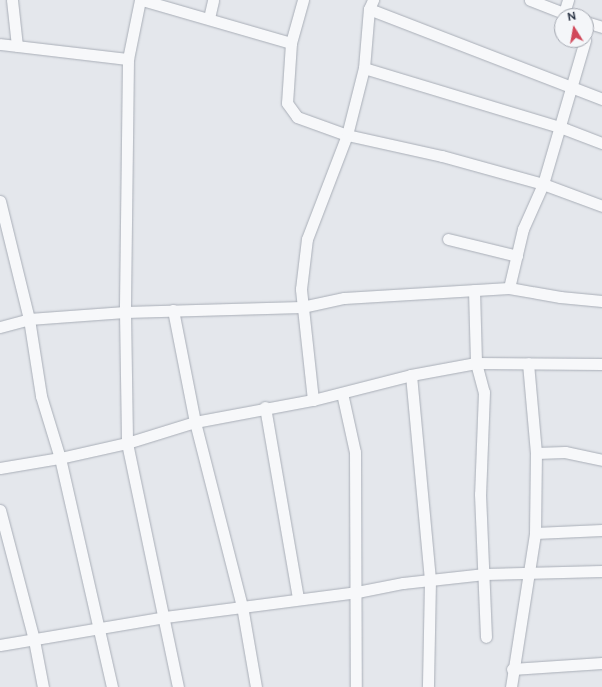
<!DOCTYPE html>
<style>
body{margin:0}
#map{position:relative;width:602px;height:687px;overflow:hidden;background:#e4e7ec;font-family:Raleway,sans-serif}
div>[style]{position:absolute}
.roads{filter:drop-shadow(0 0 1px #a9aeb7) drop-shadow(0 0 1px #a9aeb7)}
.street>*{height:11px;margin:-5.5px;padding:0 5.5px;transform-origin:5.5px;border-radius:5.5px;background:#f7f8fa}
span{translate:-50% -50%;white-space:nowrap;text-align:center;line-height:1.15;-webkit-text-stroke:4px #f4f6f9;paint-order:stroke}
.north{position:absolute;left:554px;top:8px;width:40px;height:40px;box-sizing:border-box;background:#f4f6f9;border:1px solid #a4a8b1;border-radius:50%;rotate:349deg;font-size:11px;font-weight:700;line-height:16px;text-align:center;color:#2b3445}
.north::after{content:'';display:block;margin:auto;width:14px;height:18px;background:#d1495b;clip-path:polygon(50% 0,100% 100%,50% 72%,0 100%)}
</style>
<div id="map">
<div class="roads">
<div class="street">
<i style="left:12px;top:0;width:46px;rotate:83.8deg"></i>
<i style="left:140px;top:0;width:60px;rotate:101.5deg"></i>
<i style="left:128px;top:59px;width:253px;rotate:90.7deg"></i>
<i style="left:125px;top:312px;width:131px;rotate:89.1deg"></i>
<i style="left:127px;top:443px;width:249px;rotate:78.2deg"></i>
<i style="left:142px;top:0;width:155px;rotate:16.1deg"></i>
<i style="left:303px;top:0;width:45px;rotate:105.6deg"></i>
<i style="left:291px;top:43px;width:60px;rotate:93.8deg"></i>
<i style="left:287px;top:103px;width:17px;rotate:54deg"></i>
<i style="left:297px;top:117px;width:53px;rotate:19.8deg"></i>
<i style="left:347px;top:135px;width:97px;rotate:12.5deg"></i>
<i style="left:442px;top:156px;width:105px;rotate:15.5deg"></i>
<i style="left:543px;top:184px;width:63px;rotate:20.4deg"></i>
<i style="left:530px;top:0;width:44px;rotate:21.3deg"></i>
<i style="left:369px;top:9px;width:250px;rotate:21.1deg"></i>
<i style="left:564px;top:13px;width:14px;rotate:-73deg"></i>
<i style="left:209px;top:18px;width:18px;rotate:-77deg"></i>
<i style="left:586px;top:22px;width:17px;rotate:17deg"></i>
<i style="left:0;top:44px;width:129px;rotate:6.7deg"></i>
<i style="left:364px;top:68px;width:205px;rotate:16.8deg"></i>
<i style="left:560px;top:127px;width:45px;rotate:20.9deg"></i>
<i style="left:0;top:201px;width:122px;rotate:76.2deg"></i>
<i style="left:29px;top:319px;width:78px;rotate:81.1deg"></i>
<i style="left:41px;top:396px;width:65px;rotate:73deg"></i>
<i style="left:60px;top:458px;width:235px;rotate:77.2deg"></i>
<i style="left:448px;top:239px;width:71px;rotate:13.8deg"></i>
<i style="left:509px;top:288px;width:61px;rotate:-76.7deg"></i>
<i style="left:523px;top:229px;width:49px;rotate:-66deg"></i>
<i style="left:543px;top:184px;width:150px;rotate:-73.7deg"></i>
<i style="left:474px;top:290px;width:73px;rotate:88.4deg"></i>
<i style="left:476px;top:363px;width:30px;rotate:75deg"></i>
<i style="left:484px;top:392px;width:102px;rotate:92.2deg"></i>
<i style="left:480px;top:494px;width:143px;rotate:87.6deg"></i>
<i style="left:173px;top:310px;width:114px;rotate:78.9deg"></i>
<i style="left:195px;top:422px;width:190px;rotate:75.7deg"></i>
<i style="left:242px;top:606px;width:82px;rotate:80.2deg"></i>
<i style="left:0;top:327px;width:30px;rotate:-15deg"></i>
<i style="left:29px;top:319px;width:96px;rotate:-4.2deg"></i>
<i style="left:125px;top:312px;width:177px;rotate:-1.6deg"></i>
<i style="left:302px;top:307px;width:43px;rotate:-12.1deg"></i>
<i style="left:344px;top:298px;width:165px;rotate:-3.5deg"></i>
<i style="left:509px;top:288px;width:52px;rotate:10deg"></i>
<i style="left:560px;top:297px;width:42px;rotate:5.4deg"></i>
<i style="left:411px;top:375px;width:206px;rotate:84.7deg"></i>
<i style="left:430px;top:580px;width:107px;rotate:91.1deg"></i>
<i style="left:342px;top:393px;width:60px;rotate:77.6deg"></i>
<i style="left:355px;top:452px;width:235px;rotate:89.8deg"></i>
<i style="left:313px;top:400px;width:112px;rotate:-96.2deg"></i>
<i style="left:301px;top:289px;width:50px;rotate:-83.2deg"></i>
<i style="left:307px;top:239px;width:111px;rotate:-69deg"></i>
<i style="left:347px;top:135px;width:69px;rotate:-75.8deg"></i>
<i style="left:364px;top:68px;width:59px;rotate:-85.2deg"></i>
<i style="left:369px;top:9px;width:10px;rotate:-66deg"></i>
<i style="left:265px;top:407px;width:194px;rotate:80.2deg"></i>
<i style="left:536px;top:453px;width:29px;rotate:-2deg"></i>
<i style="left:565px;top:452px;width:38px;rotate:12deg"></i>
<i style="left:0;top:468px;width:61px;rotate:-9.5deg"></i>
<i style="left:60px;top:458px;width:69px;rotate:-12.6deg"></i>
<i style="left:127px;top:443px;width:71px;rotate:-17.2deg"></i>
<i style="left:195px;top:422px;width:120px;rotate:-10.6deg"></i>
<i style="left:313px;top:400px;width:101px;rotate:-14.3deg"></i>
<i style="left:411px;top:375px;width:66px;rotate:-10.5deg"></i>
<i style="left:476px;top:363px;width:126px;rotate:0.5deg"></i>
<i style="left:0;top:510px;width:134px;rotate:75.3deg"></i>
<i style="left:34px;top:640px;width:48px;rotate:79.2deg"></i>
<i style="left:535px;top:533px;width:67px;rotate:-2.6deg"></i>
<i style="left:0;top:645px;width:167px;rotate:-9.6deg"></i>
<i style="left:165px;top:617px;width:194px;rotate:-7.4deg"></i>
<i style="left:357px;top:592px;width:47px;rotate:-11.1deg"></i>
<i style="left:403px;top:583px;width:82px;rotate:-6.3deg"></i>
<i style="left:485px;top:574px;width:117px;rotate:-1.5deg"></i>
<i style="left:512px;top:669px;width:90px;rotate:-3.8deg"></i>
<i style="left:511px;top:687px;width:156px;rotate:-81.1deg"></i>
<i style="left:535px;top:533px;width:80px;rotate:-89.3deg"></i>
<i style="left:536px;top:453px;width:90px;rotate:-95.1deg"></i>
</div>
</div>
<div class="north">N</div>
</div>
